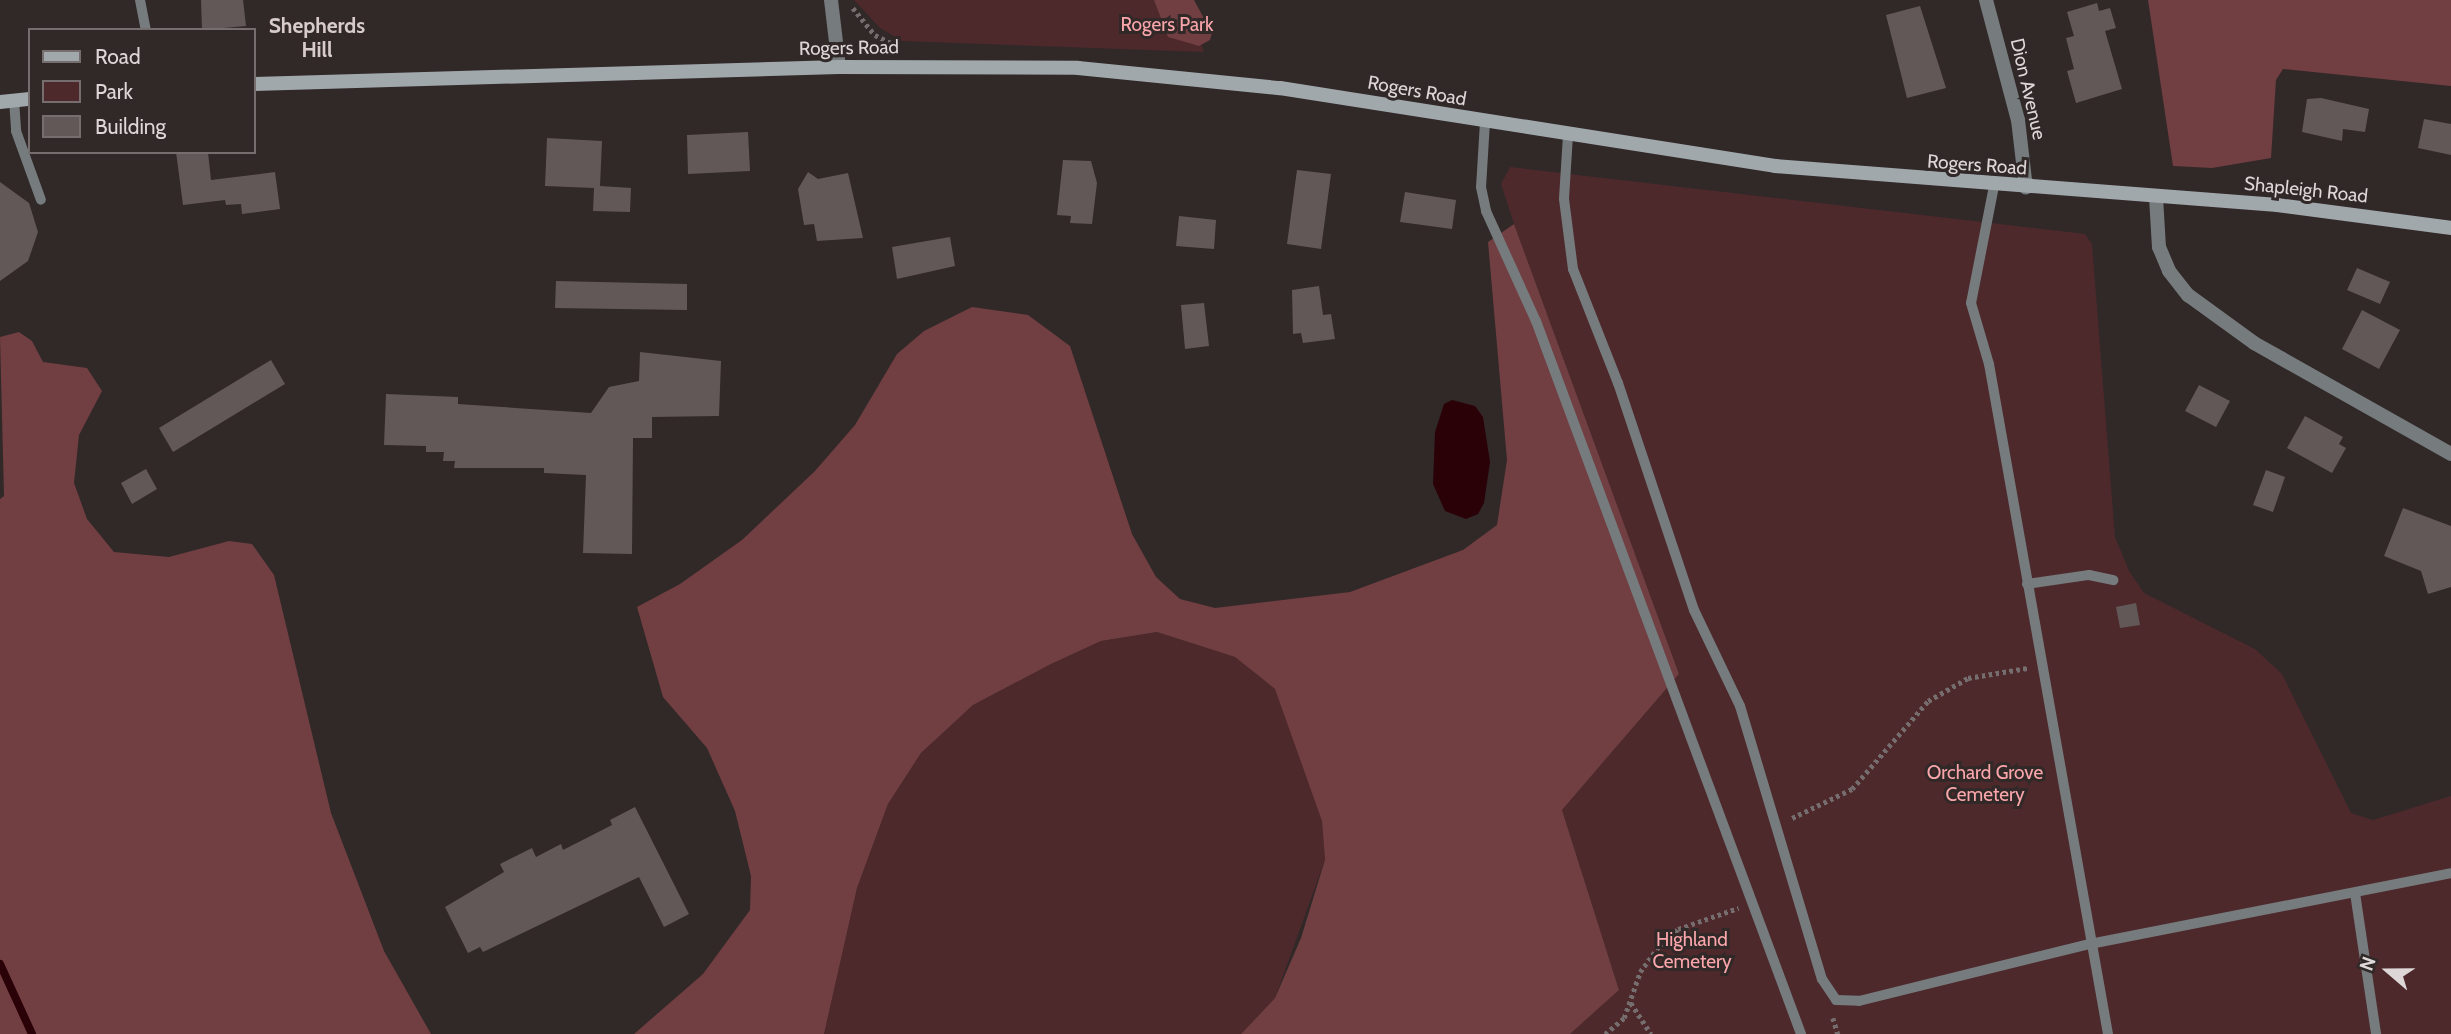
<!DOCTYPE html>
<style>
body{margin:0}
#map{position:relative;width:2451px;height:1034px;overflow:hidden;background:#312828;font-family:Cabin,sans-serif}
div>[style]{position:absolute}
.green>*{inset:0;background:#4d292c}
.forest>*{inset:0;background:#713e42}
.water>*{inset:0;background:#2b0108}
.stream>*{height:8px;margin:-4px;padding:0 4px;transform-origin:4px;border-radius:4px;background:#2b0108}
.building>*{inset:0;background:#635858}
.path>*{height:4.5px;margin-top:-2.25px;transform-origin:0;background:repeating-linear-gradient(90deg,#766e6e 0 3.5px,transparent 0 7px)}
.service>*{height:10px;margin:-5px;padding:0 5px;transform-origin:5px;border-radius:5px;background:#767b7d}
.minor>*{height:14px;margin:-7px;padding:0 7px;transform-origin:7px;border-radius:7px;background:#767b7d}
.tertiary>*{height:14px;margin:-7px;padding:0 7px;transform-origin:7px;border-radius:7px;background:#767b7d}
.secondary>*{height:14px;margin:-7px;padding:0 7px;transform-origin:7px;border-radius:7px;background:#a1a8ac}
span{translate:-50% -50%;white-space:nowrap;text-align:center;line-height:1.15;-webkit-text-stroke:6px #312828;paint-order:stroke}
.park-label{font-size:19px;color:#fba6ab}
.street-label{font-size:19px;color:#ddd7d7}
.neighbourhood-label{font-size:21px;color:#d8cbcb;font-weight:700}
.legend{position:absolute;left:28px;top:28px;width:228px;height:126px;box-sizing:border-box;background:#312828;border:2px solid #766e6e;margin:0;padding:9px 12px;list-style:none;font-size:21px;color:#ddd7d7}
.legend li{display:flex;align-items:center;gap:14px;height:35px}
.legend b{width:35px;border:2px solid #766e6e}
.north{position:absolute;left:2353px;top:936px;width:70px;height:70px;-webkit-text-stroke:5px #312828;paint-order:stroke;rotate:290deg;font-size:19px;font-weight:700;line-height:28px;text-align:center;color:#ddd7d7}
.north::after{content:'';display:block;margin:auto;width:24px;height:32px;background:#ddd7d7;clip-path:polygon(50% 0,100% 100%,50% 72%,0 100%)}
</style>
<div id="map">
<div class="green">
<i style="clip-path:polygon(854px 0,1186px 0,1204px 52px,902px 41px,880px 28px)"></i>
<i style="clip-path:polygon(1510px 167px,2085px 234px,2092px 244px,2115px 537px,2129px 571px,2144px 593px,2255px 649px,2282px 674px,2351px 813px,2373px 820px,2451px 796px,2451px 1034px,1570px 1034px,1619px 990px,1562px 810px,1679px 674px,1514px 224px,1501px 184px)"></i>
<i style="clip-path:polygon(1157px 632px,1235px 657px,1275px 689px,1299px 745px,1322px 821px,1325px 860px,1275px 998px,1241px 1034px,824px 1034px,857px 888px,888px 804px,921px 753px,973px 705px,1051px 664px,1101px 641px)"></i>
</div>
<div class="forest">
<i style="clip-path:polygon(1154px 0,1194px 0,1212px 33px,1210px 40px,1199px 46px,1168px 37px)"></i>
<i style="clip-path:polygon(2148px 0,2451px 0,2451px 86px,2283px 69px,2276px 80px,2271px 158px,2212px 168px,2173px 166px)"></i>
<i style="clip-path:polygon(1514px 224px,1679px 674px,1562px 810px,1619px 990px,1570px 1034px,1241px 1034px,1275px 998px,1301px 938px,1325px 860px,1322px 821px,1275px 689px,1235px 657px,1157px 632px,1101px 641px,1051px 664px,973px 705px,921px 753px,888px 804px,857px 888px,824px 1034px,634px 1034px,703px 974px,750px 910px,751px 876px,735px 811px,707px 748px,663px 697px,637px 607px,680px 584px,742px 540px,815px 471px,855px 425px,897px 354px,924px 331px,972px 307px,1028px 315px,1070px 346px,1132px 534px,1156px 577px,1180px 599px,1215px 608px,1350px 592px,1463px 550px,1497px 525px,1507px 460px,1488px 242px)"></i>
<i style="clip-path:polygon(19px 332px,32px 341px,43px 362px,87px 368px,102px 391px,79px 435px,74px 483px,87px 519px,114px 552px,169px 557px,229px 541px,252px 544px,274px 575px,331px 813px,384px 951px,431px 1034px,0 1034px,0 499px,4px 496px,0 337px)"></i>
</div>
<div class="water">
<i style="clip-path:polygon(1452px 400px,1475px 406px,1483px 417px,1490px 462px,1484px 503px,1478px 514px,1466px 519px,1445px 511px,1433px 484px,1435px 432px,1444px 404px)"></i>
</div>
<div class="stream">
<i style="left:0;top:964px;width:77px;rotate:65.4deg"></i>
</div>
<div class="building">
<i style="clip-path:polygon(201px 0,243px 0,246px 26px,202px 30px)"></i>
<i style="clip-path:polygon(2097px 3px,2099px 11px,2110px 8px,2116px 28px,2105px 31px,2122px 89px,2076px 103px,2067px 71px,2074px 69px,2066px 38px,2074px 36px,2067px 12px)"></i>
<i style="clip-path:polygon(1920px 6px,1946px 88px,1907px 98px,1886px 15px)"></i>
<i style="clip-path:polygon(2321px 98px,2369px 109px,2365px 132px,2343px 129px,2342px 141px,2302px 132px,2307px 99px)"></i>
<i style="clip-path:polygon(2424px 119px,2451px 124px,2451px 155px,2418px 148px)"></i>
<i style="clip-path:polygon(748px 132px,750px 171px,688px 174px,687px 135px)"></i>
<i style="clip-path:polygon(547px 138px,602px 141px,600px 186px,631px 188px,630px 212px,593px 211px,594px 188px,545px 186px)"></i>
<i style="clip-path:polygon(176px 152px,208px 152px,211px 180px,275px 172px,280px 209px,242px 214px,241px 204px,226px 205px,225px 200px,183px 205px)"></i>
<i style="clip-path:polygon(1063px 160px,1091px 161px,1097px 183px,1092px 224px,1070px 223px,1071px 216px,1057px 215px)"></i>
<i style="clip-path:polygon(1297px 170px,1331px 174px,1321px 249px,1287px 244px)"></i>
<i style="clip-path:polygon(808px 172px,818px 179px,848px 173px,863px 238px,817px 241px,814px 224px,804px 225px,798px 189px)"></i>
<i style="clip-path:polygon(0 182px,29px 203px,38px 232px,28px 261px,0 281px)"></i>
<i style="clip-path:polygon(1405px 192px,1456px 200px,1452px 229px,1400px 222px)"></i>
<i style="clip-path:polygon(1179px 216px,1216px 220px,1214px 249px,1176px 246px)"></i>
<i style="clip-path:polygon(950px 237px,955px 266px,897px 279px,892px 247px)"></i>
<i style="clip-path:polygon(2357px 268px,2390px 282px,2380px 304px,2347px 290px)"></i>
<i style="clip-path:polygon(556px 281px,687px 284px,687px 310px,555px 308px)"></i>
<i style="clip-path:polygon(1319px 286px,1323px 315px,1331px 314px,1335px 339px,1303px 343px,1301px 333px,1293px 334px,1292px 290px)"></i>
<i style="clip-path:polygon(1204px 303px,1209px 346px,1185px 349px,1181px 305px)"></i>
<i style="clip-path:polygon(2362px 310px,2400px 330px,2379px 369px,2342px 349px)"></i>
<i style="clip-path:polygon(640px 352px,721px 361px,719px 416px,652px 417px,652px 438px,633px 438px,632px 554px,583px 553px,586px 475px,544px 473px,544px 468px,454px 468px,455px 461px,443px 461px,444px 452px,426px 452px,426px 446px,384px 445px,386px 394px,458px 397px,458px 404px,591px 413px,609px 387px,639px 381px)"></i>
<i style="clip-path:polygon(271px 360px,285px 384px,173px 452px,159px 428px)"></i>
<i style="clip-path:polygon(2199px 385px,2230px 401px,2216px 427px,2185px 411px)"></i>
<i style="clip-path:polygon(2305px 416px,2343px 437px,2339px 444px,2346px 448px,2332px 473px,2287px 448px)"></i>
<i style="clip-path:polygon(146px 469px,157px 489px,132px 504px,121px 483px)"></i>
<i style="clip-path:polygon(2266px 470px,2285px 477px,2273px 512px,2253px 505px)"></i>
<i style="clip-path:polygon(2403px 508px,2451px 526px,2451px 587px,2428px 594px,2421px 571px,2384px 556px)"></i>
<i style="clip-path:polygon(2136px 603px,2140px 625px,2120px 628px,2116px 607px)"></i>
<i style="clip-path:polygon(635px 807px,689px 914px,664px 927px,639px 877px,483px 952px,480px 947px,468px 953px,445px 907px,504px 872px,500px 864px,532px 848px,536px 857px,561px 844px,563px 850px,612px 825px,610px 820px)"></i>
</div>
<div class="path">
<i style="left:853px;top:8px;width:35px;rotate:51deg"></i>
<i style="left:875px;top:35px;width:25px;rotate:26deg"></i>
<i style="left:1792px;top:818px;width:67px;rotate:-25.8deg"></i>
<i style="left:1852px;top:789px;width:116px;rotate:-49.2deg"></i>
<i style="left:1928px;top:701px;width:46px;rotate:-29.9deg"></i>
<i style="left:1968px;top:678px;width:60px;rotate:-9.6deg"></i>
<i style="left:1631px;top:1003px;width:37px;rotate:57deg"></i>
<i style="left:1833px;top:1018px;width:17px;rotate:73deg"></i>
<i style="left:1605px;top:1034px;width:25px;rotate:-40deg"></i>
<i style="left:1624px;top:1018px;width:49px;rotate:-70.8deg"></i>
<i style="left:1640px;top:972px;width:32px;rotate:-54deg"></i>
<i style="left:1659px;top:946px;width:25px;rotate:-42deg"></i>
<i style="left:1678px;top:929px;width:64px;rotate:-19.3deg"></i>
</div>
<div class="service">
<i style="left:140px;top:0;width:31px;rotate:79deg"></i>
<i style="left:14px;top:100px;width:31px;rotate:86deg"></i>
<i style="left:16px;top:131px;width:73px;rotate:70.1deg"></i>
<i style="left:1485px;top:122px;width:65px;rotate:93.5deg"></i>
<i style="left:1481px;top:187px;width:25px;rotate:78deg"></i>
<i style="left:1486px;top:211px;width:121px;rotate:65.6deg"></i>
<i style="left:1536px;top:321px;width:761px;rotate:69.61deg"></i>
<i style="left:1568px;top:135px;width:64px;rotate:93.6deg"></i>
<i style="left:1564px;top:199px;width:71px;rotate:82.7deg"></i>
<i style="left:1573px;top:269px;width:123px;rotate:68.5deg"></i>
<i style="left:1618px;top:383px;width:239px;rotate:71.5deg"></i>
<i style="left:1694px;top:610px;width:106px;rotate:64.4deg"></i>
<i style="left:1740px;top:706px;width:285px;rotate:73.3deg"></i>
<i style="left:1822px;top:979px;width:25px;rotate:56deg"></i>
<i style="left:1836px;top:1000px;width:23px;rotate:2deg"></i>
<i style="left:1859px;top:1001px;width:238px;rotate:-13.9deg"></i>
<i style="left:2090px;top:944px;width:368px;rotate:-11.1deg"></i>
<i style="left:1994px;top:186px;width:119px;rotate:101.1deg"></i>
<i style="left:1971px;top:303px;width:64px;rotate:73.6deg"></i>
<i style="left:1989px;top:364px;width:680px;rotate:79.93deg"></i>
<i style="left:2027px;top:584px;width:63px;rotate:-8.3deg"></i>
<i style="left:2089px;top:575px;width:25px;rotate:12deg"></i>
<i style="left:2355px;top:893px;width:143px;rotate:81.5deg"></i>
</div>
<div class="minor">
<i style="left:831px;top:0;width:67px;rotate:83.2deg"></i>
<i style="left:1986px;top:0;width:124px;rotate:75.1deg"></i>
<i style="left:2018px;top:120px;width:68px;rotate:83.3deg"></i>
</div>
<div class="tertiary">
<i style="left:2156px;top:197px;width:50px;rotate:86.6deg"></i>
<i style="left:2159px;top:247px;width:26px;rotate:67deg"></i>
<i style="left:2169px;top:271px;width:31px;rotate:52deg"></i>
<i style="left:2188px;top:295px;width:82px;rotate:36deg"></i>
<i style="left:2254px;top:343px;width:226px;rotate:29.4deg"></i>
</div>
<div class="secondary">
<i style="left:254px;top:84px;width:585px;rotate:-1.66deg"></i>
<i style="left:839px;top:67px;width:239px;rotate:0.2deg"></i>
<i style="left:1078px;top:68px;width:203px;rotate:5.7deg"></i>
<i style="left:1280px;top:88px;width:501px;rotate:8.95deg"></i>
<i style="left:1775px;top:166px;width:504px;rotate:4.44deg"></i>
<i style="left:2277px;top:205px;width:176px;rotate:7.5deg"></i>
<i style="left:0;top:102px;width:30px;rotate:-6deg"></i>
</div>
<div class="park-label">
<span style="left:1167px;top:25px">Rogers Park</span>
<span style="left:1985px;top:784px">Orchard Grove<br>Cemetery</span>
<span style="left:1692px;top:951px">Highland<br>Cemetery</span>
</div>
<div class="street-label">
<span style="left:849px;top:48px;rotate:-1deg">Rogers Road</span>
<span style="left:2028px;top:89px;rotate:77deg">Dion Avenue</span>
<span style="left:1417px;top:91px;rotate:10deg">Rogers Road</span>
<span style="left:1977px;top:165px;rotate:4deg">Rogers Road</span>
<span style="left:2306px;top:190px;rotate:6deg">Shapleigh Road</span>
</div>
<div class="neighbourhood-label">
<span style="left:317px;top:38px">Shepherds<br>Hill</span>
</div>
<ul class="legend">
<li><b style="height:9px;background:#a1a8ac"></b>Road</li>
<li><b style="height:19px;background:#4d292c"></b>Park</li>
<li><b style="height:19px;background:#635858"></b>Building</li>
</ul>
<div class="north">N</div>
</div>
